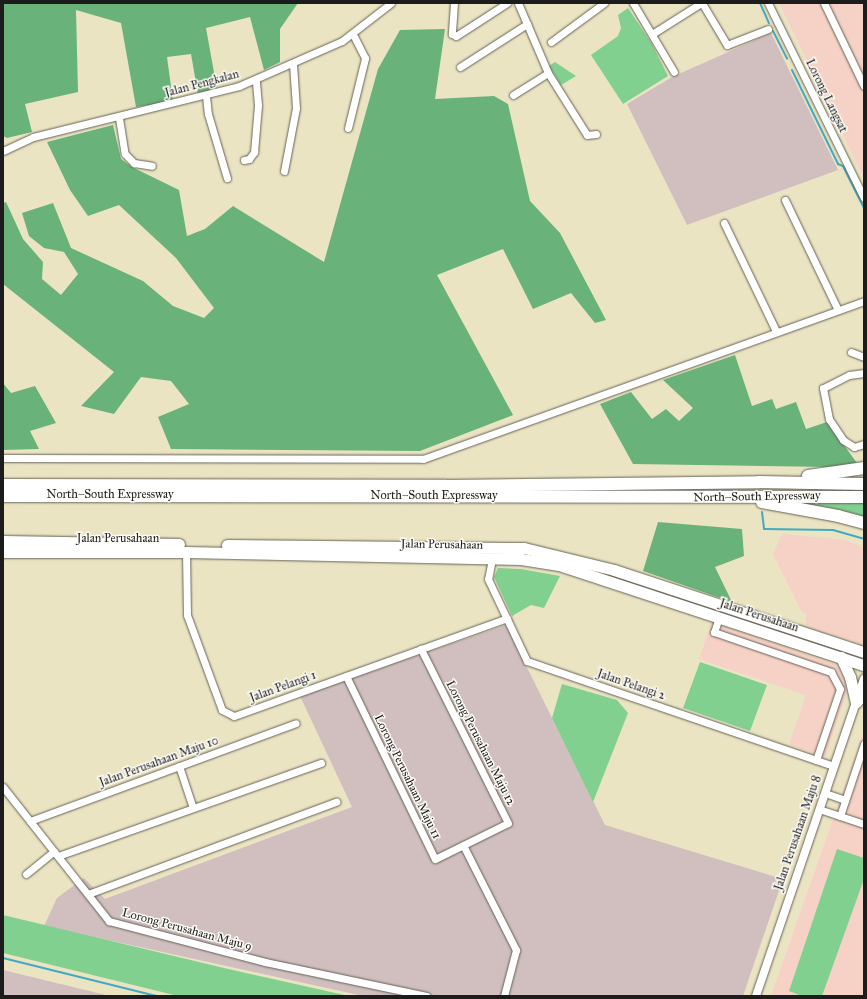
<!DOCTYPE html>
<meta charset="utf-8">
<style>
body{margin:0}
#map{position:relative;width:867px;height:999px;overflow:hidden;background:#ebe4c3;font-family:"IM FELL Great Primer",serif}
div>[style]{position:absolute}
.built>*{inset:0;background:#f6d1c5}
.industrial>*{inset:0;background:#d1bfbf}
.green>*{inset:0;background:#82d090}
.forest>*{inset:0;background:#69b27a}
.stream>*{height:2px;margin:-1px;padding:0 1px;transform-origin:1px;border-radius:1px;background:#43a9c3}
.roads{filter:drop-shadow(0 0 1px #646256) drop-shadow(0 0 1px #646256)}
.minor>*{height:7px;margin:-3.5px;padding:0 3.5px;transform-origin:3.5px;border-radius:3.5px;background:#fff}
.tertiary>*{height:8px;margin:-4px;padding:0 4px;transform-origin:4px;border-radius:4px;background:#fff}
.primary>*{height:11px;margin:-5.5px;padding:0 5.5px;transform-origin:5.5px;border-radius:5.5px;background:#fff}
.motorway>*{height:12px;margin:-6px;padding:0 6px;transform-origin:6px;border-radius:6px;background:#fff}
span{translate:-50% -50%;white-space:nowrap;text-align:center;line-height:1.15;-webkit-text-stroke:3px #fdfcf7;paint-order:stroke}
.street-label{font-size:12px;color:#1c1c1c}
.frame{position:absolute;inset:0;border:4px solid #1c1c1c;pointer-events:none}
</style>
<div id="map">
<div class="built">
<i style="clip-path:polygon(779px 3px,864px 4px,864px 178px)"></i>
<i style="clip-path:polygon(782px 534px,846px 540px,864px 548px,864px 645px,806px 627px,806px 614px,802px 612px,773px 554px)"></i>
<i style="clip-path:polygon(712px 622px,840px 666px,849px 686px,825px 758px,789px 745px,806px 695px,699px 659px)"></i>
<i style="clip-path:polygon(864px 731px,864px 996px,771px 996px)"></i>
</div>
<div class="industrial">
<i style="clip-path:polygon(771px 33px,838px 170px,687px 225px,627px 104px,672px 77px)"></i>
<i style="clip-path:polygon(506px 625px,605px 825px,783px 879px,743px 996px,363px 996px,44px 926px,57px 898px,84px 878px,105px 899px,352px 807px,300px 696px)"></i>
<i style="clip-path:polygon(3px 970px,110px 996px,3px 996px)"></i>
</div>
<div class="green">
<i style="clip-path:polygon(628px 8px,652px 44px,668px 76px,623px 104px,591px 55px,618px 36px,621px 28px,618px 15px)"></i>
<i style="clip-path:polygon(555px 62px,576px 76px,561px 85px,549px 66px)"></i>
<i style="clip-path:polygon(800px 503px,864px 503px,864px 520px)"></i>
<i style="clip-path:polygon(498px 568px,521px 569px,560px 576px,544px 608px,531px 605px,512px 616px,494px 577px)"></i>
<i style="clip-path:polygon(700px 662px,767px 685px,750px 731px,683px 708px)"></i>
<i style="clip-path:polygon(562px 684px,617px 700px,628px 713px,593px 802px,552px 718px)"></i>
<i style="clip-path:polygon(837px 849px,864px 858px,864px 879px,822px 996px,802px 996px,789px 991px)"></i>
<i style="clip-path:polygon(3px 915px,224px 968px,349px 996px,178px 996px,3px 953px)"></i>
</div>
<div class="forest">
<i style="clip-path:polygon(3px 3px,298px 3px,280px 29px,280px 62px,264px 70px,250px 17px,206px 28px,217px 89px,198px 94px,191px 54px,167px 57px,173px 101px,136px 107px,121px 23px,76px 10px,78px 92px,25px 104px,32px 132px,7px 138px,3px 136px)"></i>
<i style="clip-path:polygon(445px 29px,435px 99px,494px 96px,508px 104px,530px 201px,560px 233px,606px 320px,595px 323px,571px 293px,533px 309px,503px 249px,437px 275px,513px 415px,420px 451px,171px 449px,158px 417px,189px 404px,171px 381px,141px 377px,114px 414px,81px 406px,114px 372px,3px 284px,3px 203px,6px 202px,23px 239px,43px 262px,42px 279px,61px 295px,78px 274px,64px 252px,44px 248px,29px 236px,22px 213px,53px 203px,71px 248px,143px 281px,173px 306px,204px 318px,214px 308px,176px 258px,119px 205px,88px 216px,70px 190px,47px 142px,113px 125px,121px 159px,132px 167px,179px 190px,187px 236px,205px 229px,233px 206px,324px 262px,378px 69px,400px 30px)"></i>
<i style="clip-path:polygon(735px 355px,752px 406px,772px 399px,776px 409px,796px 402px,806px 429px,827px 422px,857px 463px,830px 467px,633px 464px,600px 404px,631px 392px,652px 419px,666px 409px,679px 421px,693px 408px,663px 380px)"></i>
<i style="clip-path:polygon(3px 383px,11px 393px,35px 386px,56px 423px,30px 431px,39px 449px,3px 450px)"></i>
<i style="clip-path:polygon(658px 522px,742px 529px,744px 556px,715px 567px,732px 602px,643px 571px)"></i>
</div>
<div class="stream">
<i style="left:760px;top:3px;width:22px;rotate:66deg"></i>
<i style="left:773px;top:31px;width:31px;rotate:63deg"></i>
<i style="left:792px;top:70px;width:105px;rotate:63.9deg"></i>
<i style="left:838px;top:164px;width:5px;rotate:22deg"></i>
<i style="left:843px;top:166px;width:47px;rotate:63.4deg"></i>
<i style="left:762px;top:512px;width:17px;rotate:83deg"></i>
<i style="left:764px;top:529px;width:69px;rotate:0.8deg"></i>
<i style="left:833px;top:530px;width:32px;rotate:16deg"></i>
<i style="left:3px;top:958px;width:159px;rotate:13.9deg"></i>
</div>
<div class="roads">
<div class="minor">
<i style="left:454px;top:3px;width:31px;rotate:94deg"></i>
<i style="left:452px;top:34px;width:4px;rotate:27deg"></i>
<i style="left:456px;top:36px;width:61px;rotate:-32.9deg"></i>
<i style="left:518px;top:3px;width:76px;rotate:66.8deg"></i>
<i style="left:548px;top:73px;width:73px;rotate:57.8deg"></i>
<i style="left:587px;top:135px;width:9px;rotate:-6deg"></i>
<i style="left:633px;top:3px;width:80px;rotate:59.3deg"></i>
<i style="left:702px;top:3px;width:49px;rotate:59.2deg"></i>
<i style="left:727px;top:45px;width:44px;rotate:-21.3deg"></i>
<i style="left:768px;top:3px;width:217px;rotate:63.8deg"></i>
<i style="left:824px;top:3px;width:92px;rotate:64.3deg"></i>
<i style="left:652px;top:34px;width:58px;rotate:-32.3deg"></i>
<i style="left:551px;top:42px;width:66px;rotate:-36.3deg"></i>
<i style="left:460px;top:67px;width:80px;rotate:-32.7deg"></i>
<i style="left:513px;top:95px;width:41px;rotate:-32.2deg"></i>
<i style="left:206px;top:96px;width:18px;rotate:84deg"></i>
<i style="left:208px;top:114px;width:67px;rotate:73.5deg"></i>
<i style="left:119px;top:118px;width:36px;rotate:81deg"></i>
<i style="left:125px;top:154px;width:13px;rotate:45deg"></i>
<i style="left:134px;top:163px;width:18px;rotate:9deg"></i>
<i style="left:348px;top:128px;width:72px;rotate:-76.3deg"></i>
<i style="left:365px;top:58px;width:27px;rotate:-117deg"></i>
<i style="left:3px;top:151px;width:33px;rotate:-25deg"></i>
<i style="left:33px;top:137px;width:212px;rotate:-13.9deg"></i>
<i style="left:239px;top:86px;width:112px;rotate:-23.6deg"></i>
<i style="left:342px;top:41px;width:62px;rotate:-37.8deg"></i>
<i style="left:244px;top:160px;width:5px;rotate:-11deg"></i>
<i style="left:249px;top:159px;width:9px;rotate:-54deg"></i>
<i style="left:254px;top:152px;width:47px;rotate:-85.1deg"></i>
<i style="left:258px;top:105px;width:25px;rotate:-95deg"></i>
<i style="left:284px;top:171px;width:64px;rotate:-79.2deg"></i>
<i style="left:296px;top:108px;width:44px;rotate:-93.9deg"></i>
<i style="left:785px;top:200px;width:122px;rotate:64.3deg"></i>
<i style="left:724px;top:223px;width:120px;rotate:64.3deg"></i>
<i style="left:851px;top:352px;width:14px;rotate:21deg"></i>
<i style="left:864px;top:373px;width:15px;rotate:172deg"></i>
<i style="left:849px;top:375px;width:29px;rotate:153deg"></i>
<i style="left:823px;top:388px;width:32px;rotate:79deg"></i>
<i style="left:829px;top:419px;width:25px;rotate:56deg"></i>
<i style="left:843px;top:440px;width:13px;rotate:32deg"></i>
<i style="left:854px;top:447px;width:10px;rotate:-17deg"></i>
<i style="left:3px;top:458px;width:420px;rotate:0.1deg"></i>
<i style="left:423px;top:459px;width:468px;rotate:-19.7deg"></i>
<i style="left:186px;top:552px;width:63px;rotate:89.1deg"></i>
<i style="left:187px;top:615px;width:101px;rotate:69.8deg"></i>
<i style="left:222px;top:710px;width:13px;rotate:27deg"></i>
<i style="left:234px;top:716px;width:290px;rotate:-19.7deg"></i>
<i style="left:492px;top:559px;width:20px;rotate:101deg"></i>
<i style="left:488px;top:579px;width:91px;rotate:64.6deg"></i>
<i style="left:527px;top:661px;width:324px;rotate:18.9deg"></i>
<i style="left:719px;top:617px;width:16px;rotate:108deg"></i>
<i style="left:714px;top:632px;width:124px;rotate:18.9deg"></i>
<i style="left:831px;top:672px;width:19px;rotate:62deg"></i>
<i style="left:840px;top:689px;width:75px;rotate:108.7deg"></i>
<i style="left:346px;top:676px;width:203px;rotate:64.1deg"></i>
<i style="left:435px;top:859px;width:81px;rotate:-26.3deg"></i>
<i style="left:508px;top:823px;width:195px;rotate:-116.6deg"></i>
<i style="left:179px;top:766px;width:44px;rotate:71.6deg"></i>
<i style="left:3px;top:787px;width:171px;rotate:51.7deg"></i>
<i style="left:109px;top:921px;width:161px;rotate:14.7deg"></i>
<i style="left:265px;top:962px;width:165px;rotate:11.9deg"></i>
<i style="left:825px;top:793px;width:21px;rotate:19deg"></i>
<i style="left:819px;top:809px;width:47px;rotate:18.4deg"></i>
<i style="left:840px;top:816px;width:76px;rotate:-71.6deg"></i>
<i style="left:30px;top:821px;width:283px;rotate:-20.2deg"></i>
<i style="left:463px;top:845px;width:118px;rotate:63.2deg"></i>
<i style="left:516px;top:950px;width:48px;rotate:104.6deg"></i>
<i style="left:58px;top:856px;width:279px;rotate:-19.5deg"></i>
<i style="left:26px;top:874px;width:36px;rotate:-39deg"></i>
<i style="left:88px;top:894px;width:265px;rotate:-20.4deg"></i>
</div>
<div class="tertiary">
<i style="left:756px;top:996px;width:335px;rotate:-71.2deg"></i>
</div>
<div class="primary">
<i style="left:3px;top:541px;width:176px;rotate:1deg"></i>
<i style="left:227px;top:545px;width:297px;rotate:0.6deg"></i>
<i style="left:524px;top:548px;width:93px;rotate:13.7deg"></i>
<i style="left:614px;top:570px;width:263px;rotate:18.2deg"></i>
<i style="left:3px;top:552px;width:183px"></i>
<i style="left:186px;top:552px;width:335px;rotate:1.2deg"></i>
<i style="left:521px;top:559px;width:38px;rotate:9deg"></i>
<i style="left:559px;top:565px;width:321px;rotate:18.2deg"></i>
<i style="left:841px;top:657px;width:22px;rotate:66deg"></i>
<i style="left:850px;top:677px;width:26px;rotate:77deg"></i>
<i style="left:856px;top:702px;width:12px;rotate:-48deg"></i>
</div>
<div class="motorway">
<i style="left:808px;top:476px;width:57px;rotate:-8.1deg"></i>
<i style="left:3px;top:485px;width:443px;rotate:0.1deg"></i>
<i style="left:446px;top:486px;width:313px;rotate:-0.7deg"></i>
<i style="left:759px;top:482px;width:105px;rotate:1.1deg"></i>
<i style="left:3px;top:496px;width:861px;rotate:0.07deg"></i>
<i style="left:762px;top:502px;width:77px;rotate:10.4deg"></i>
<i style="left:838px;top:516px;width:27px;rotate:15deg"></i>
</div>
</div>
<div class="street-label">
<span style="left:202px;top:84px;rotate:-15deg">Jalan Pengkalan</span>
<span style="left:826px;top:96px;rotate:64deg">Lorong Langsat</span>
<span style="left:110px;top:495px">North–South Expressway</span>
<span style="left:434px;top:496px">North–South Expressway</span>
<span style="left:757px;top:497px;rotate:-1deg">North–South Expressway</span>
<span style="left:118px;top:539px">Jalan Perusahaan</span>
<span style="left:442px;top:545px;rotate:1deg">Jalan Perusahaan</span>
<span style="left:759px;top:616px;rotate:18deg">Jalan Perusahaan</span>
<span style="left:631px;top:685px;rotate:19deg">Jalan Pelangi 2</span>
<span style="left:283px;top:687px;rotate:-20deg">Jalan Pelangi 1</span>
<span style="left:480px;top:743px;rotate:63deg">Lorong Perusahaan Maju 12</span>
<span style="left:159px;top:762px;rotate:-20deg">Jalan Perusahaan Maju 10</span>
<span style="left:407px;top:777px;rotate:64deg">Lorong Perusahaan Maju 11</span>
<span style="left:798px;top:833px;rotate:-71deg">Jalan Perusahaan Maju 8</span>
<span style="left:187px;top:930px;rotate:15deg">Lorong Perusahaan Maju 9</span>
</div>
<div class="frame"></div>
</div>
